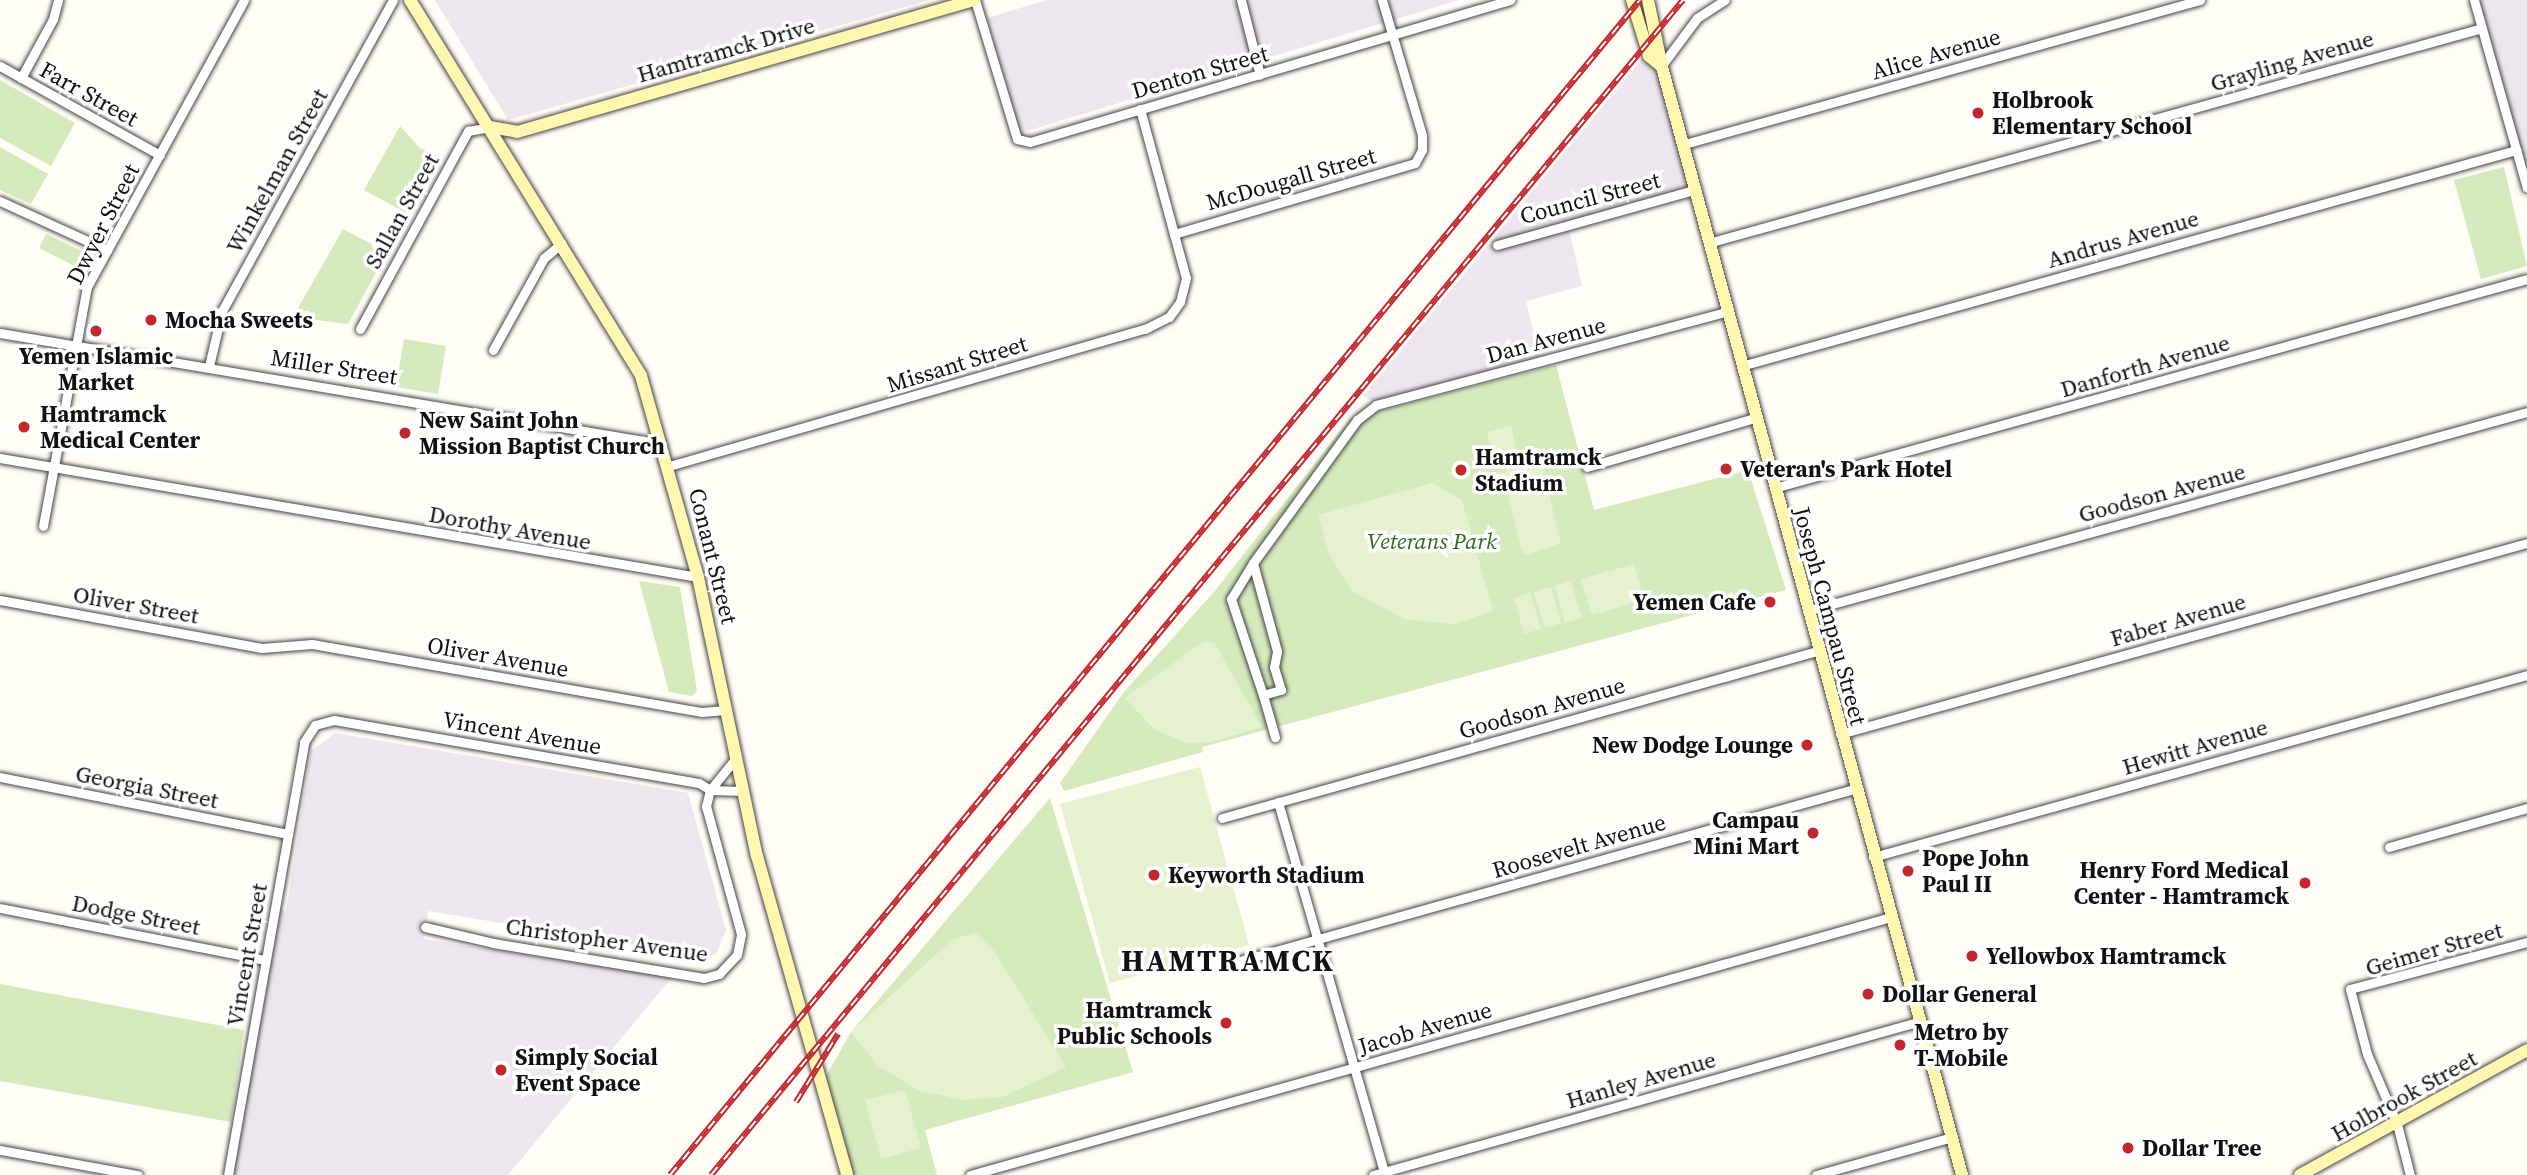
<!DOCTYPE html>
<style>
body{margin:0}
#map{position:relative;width:2527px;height:1175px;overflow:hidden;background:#fffdf5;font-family:"Source Serif 4",serif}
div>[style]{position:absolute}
.industrial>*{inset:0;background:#eee6ef}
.green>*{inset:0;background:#d5ebbd}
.pitch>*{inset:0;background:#e6f2cf}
.roads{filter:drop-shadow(0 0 2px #444) drop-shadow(0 0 2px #444)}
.street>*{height:9px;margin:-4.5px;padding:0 4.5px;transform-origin:4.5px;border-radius:4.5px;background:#fff}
.secondary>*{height:12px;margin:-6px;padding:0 6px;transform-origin:6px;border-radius:6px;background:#fff6b0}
.rail>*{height:6px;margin-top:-3px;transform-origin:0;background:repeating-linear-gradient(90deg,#fff 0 10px,#c4262e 0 20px);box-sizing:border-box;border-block:2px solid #c4262e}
.dots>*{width:19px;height:19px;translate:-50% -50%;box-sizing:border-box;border:4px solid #fff;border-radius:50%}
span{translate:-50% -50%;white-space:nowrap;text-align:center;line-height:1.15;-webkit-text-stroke:7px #fff;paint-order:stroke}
.street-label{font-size:23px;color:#111}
.poi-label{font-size:23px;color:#111;font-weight:700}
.left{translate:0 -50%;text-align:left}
.right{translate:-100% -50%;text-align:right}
.park-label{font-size:23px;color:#2f6b1f;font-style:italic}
.district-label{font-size:30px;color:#111;font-weight:700;letter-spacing:2px}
</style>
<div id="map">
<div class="industrial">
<i style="clip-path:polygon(435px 0,929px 0,508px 120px)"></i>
<i style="clip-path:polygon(1047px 0,1459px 0,1020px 133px,987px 18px)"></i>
<i style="clip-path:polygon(2474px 0,2527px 0,2527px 188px)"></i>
<i style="clip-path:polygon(1656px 42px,1694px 190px,1568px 225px,1582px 286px,1526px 301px,1541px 361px,1376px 405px,1364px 395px)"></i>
<i style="clip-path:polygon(335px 733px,688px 793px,726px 930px,716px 954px,706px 957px,428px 911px,424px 939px,672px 977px,508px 1175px,233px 1175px,276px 910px,286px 911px,311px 751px)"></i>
</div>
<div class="green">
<i style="clip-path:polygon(0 80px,75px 123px,51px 166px,0 138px)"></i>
<i style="clip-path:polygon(400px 126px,420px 148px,440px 157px,408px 214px,364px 190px)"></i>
<i style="clip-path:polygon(0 147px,48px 174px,31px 204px,0 190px)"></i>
<i style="clip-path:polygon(2504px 167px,2527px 266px,2481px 279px,2454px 180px)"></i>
<i style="clip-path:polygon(343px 229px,387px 252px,348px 324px,293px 317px)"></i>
<i style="clip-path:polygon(46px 234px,88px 254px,81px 269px,39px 248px)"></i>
<i style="clip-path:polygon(404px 339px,446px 346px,438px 394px,396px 387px)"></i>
<i style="clip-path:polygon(1556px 365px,1594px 510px,1748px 470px,1786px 590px,1202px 747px,1203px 752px,1064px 791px,1060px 783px,1124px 692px,1213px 593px,1350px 419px)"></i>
<i style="clip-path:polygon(639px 581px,680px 587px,697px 691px,692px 696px,669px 692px)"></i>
<i style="clip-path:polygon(1050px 798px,1133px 1072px,925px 1130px,937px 1175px,847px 1175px,824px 1080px,851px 1032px)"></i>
<i style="clip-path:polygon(0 984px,244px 1030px,231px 1122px,0 1081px)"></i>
</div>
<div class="pitch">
<i style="clip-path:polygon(1511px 426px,1520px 462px,1496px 467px,1487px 432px)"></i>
<i style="clip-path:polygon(1534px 463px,1543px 470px,1561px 543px,1527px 555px,1522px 551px,1503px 478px,1506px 470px)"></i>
<i style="clip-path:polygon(1432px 483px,1462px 500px,1493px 611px,1454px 624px,1406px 620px,1352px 591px,1329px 554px,1318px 515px)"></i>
<i style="clip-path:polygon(1634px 564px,1644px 600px,1592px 615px,1581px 579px)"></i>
<i style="clip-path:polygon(1571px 581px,1582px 618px,1565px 623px,1555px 586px)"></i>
<i style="clip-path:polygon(1551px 587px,1561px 623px,1545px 628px,1534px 592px)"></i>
<i style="clip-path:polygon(1530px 593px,1541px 629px,1524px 634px,1514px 598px)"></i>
<i style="clip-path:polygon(1204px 641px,1214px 642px,1262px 727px,1211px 742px,1187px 743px,1155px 730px,1125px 698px)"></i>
<i style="clip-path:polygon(1200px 767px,1249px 945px,1110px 983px,1060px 804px)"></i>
<i style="clip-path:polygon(976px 933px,994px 951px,1066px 1067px,1003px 1097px,962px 1100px,918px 1090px,878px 1066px,851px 1032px,953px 939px)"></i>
<i style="clip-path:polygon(905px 1090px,921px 1148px,881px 1159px,865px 1100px)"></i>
</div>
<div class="roads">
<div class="street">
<i style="left:975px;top:0;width:145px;rotate:73.2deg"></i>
<i style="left:1017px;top:139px;width:13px;rotate:13deg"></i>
<i style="left:1030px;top:142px;width:501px;rotate:-16.48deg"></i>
<i style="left:1241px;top:0;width:77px;rotate:75.8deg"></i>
<i style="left:2474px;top:0;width:195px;rotate:74.3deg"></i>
<i style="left:1662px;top:65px;width:59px;rotate:-53.3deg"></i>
<i style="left:1697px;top:18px;width:33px;rotate:-33deg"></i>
<i style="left:0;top:66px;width:183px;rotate:29.1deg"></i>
<i style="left:21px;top:78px;width:67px;rotate:-61.5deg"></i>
<i style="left:53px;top:19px;width:20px;rotate:-75deg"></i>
<i style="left:1140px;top:109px;width:130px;rotate:74.8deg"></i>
<i style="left:1174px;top:234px;width:251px;rotate:-16.4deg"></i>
<i style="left:1415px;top:163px;width:15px;rotate:-62deg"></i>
<i style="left:1422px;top:150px;width:15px;rotate:-90deg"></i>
<i style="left:1422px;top:135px;width:141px;rotate:-106.5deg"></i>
<i style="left:1681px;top:145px;width:539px;rotate:-15.61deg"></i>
<i style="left:0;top:201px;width:118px;rotate:24.6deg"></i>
<i style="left:1708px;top:243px;width:803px;rotate:-15.52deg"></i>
<i style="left:1497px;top:245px;width:205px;rotate:-15.6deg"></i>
<i style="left:360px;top:329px;width:226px;rotate:-61.4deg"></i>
<i style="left:468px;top:131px;width:22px;rotate:-10deg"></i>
<i style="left:0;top:333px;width:671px;rotate:9.52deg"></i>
<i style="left:493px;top:350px;width:105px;rotate:-61deg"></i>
<i style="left:544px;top:258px;width:23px;rotate:-40deg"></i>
<i style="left:209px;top:366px;width:57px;rotate:-76.7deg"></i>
<i style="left:222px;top:311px;width:355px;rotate:-61.2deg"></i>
<i style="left:1741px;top:366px;width:805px;rotate:-15.57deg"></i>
<i style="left:0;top:458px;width:708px;rotate:9.68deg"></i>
<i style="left:669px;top:466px;width:495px;rotate:-16.1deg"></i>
<i style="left:1145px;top:329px;width:27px;rotate:-27deg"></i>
<i style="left:1169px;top:317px;width:19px;rotate:-54deg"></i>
<i style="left:1180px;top:302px;width:25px;rotate:-76deg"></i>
<i style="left:1186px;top:278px;width:46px;rotate:-105.3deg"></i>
<i style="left:1587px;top:467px;width:175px;rotate:-16.3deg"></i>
<i style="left:1774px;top:488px;width:781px;rotate:-15.51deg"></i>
<i style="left:43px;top:526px;width:243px;rotate:-79.6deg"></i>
<i style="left:87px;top:287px;width:327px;rotate:-61.3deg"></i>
<i style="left:1253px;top:563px;width:42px;rotate:121.4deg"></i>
<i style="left:1231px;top:599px;width:101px;rotate:71.6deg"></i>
<i style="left:1263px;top:695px;width:19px;rotate:-16deg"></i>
<i style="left:1281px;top:690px;width:24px;rotate:-107deg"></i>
<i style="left:1274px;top:667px;width:16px;rotate:-79deg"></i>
<i style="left:1277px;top:651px;width:91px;rotate:-105.3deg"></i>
<i style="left:1253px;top:563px;width:177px;rotate:-54deg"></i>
<i style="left:1357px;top:420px;width:24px;rotate:-38deg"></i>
<i style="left:1376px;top:405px;width:362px;rotate:-14.9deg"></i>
<i style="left:0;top:600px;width:266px;rotate:10.4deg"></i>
<i style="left:262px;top:648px;width:50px;rotate:-4.6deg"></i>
<i style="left:312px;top:644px;width:396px;rotate:9.9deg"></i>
<i style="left:702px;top:712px;width:23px;rotate:-5deg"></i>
<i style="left:1807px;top:611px;width:747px;rotate:-15.45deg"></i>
<i style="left:1263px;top:695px;width:44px;rotate:74.1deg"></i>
<i style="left:1840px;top:734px;width:713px;rotate:-15.54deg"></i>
<i style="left:0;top:777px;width:293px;rotate:11.2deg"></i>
<i style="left:1278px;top:802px;width:388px;rotate:74deg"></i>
<i style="left:1222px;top:818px;width:618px;rotate:-15.68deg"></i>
<i style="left:2389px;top:847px;width:143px;rotate:-15.8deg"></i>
<i style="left:1873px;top:857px;width:679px;rotate:-15.55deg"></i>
<i style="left:0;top:908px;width:270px;rotate:11.1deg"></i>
<i style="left:425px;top:927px;width:70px;rotate:13.2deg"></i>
<i style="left:493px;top:943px;width:214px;rotate:9.4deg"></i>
<i style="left:704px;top:978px;width:16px;rotate:-15deg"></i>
<i style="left:719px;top:974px;width:26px;rotate:-47deg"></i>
<i style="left:737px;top:955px;width:21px;rotate:-79deg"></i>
<i style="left:741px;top:934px;width:133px;rotate:-105.3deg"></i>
<i style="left:706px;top:806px;width:16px;rotate:-76deg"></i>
<i style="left:710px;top:790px;width:36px;rotate:-51deg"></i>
<i style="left:1236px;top:962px;width:642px;rotate:-15.64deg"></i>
<i style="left:0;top:1150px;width:140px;rotate:10.3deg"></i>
<i style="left:228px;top:1175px;width:440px;rotate:-80deg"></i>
<i style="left:304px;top:742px;width:20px;rotate:-57deg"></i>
<i style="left:315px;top:725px;width:20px;rotate:-15deg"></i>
<i style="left:334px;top:720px;width:370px;rotate:9.8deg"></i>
<i style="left:699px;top:783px;width:13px;rotate:32deg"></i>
<i style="left:710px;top:790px;width:31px;rotate:2deg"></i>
<i style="left:970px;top:1175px;width:956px;rotate:-15.65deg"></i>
<i style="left:1373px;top:1175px;width:569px;rotate:-15.7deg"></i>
<i style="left:1816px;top:1175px;width:141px;rotate:-15.6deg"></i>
<i style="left:2410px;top:1175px;width:53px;rotate:-104.3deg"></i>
<i style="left:2397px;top:1124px;width:76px;rotate:-113.2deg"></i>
<i style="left:2367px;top:1054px;width:67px;rotate:-104.7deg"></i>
<i style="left:2350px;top:989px;width:183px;rotate:-14.9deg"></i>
</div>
<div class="secondary">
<i style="left:410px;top:0;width:441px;rotate:58.4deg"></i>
<i style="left:641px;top:376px;width:209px;rotate:74.2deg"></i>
<i style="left:698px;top:577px;width:285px;rotate:78.1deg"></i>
<i style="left:757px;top:856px;width:331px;rotate:74.2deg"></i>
<i style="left:1632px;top:0;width:59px;rotate:73.1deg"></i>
<i style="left:1649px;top:56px;width:17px;rotate:40deg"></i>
<i style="left:1662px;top:67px;width:68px;rotate:-101.8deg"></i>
<i style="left:1662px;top:67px;width:1148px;rotate:74.85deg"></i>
<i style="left:490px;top:127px;width:27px;rotate:10deg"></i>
<i style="left:517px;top:132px;width:476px;rotate:-16.1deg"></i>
<i style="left:2300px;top:1175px;width:259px;rotate:-28.8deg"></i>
</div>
</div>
<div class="rail">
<i style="left:796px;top:1102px;width:80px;rotate:-58.3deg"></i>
<i style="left:670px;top:1175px;width:1524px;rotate:-50.46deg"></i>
<i style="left:711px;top:1175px;width:1525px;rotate:-50.4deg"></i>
</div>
<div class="dots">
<i style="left:1978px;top:113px;background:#c4262e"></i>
<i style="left:151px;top:320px;background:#c4262e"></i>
<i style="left:96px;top:331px;background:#c4262e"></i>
<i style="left:24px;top:427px;background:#c4262e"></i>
<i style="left:405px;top:433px;background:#c4262e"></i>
<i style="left:1726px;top:469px;background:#c4262e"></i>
<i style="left:1461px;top:470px;background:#c4262e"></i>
<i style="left:1770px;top:602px;background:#c4262e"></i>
<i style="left:1807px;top:745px;background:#c4262e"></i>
<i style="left:1813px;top:833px;background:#c4262e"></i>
<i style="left:1908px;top:871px;background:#c4262e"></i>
<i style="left:1154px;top:875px;background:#c4262e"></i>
<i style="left:2305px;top:883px;background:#c4262e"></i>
<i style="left:1972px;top:956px;background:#c4262e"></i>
<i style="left:1868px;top:994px;background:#c4262e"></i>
<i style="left:1226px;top:1023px;background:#c4262e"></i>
<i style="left:1900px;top:1045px;background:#c4262e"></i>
<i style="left:501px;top:1070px;background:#c4262e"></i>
<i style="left:2128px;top:1148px;background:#c4262e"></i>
</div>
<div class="street-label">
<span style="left:726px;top:50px;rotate:-16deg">Hamtramck Drive</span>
<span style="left:1936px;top:54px;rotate:-16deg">Alice Avenue</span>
<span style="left:2292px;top:61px;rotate:-16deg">Grayling Avenue</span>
<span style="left:1200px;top:72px;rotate:-16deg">Denton Street</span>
<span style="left:89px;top:94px;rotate:29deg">Farr Street</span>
<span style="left:277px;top:171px;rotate:-61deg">Winkelman Street</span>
<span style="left:1291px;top:179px;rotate:-16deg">McDougall Street</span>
<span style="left:1590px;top:198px;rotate:-15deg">Council Street</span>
<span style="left:402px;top:211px;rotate:-61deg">Sallan Street</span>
<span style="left:103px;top:224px;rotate:-63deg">Dwyer Street</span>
<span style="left:2123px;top:239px;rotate:-16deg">Andrus Avenue</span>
<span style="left:1546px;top:340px;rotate:-15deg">Dan Avenue</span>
<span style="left:957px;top:364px;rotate:-17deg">Missant Street</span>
<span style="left:2145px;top:366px;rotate:-16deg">Danforth Avenue</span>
<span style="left:334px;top:367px;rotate:9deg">Miller Street</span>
<span style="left:2162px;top:493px;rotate:-15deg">Goodson Avenue</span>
<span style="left:510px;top:528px;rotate:10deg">Dorothy Avenue</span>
<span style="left:713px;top:556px;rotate:76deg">Conant Street</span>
<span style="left:136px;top:605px;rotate:10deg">Oliver Street</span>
<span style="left:1830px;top:616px;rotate:75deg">Joseph Campau Street</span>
<span style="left:2178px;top:620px;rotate:-16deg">Faber Avenue</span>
<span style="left:498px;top:657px;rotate:10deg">Oliver Avenue</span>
<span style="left:1542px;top:708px;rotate:-16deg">Goodson Avenue</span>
<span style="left:522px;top:733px;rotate:10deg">Vincent Avenue</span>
<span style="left:2195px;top:747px;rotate:-16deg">Hewitt Avenue</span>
<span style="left:147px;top:787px;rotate:11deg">Georgia Street</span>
<span style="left:1579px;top:846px;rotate:-16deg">Roosevelt Avenue</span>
<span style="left:136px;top:915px;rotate:11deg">Dodge Street</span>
<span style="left:607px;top:940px;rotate:8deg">Christopher Avenue</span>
<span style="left:2434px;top:949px;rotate:-16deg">Geimer Street</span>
<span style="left:247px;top:955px;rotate:-80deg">Vincent Street</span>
<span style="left:1425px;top:1028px;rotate:-16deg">Jacob Avenue</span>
<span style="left:1641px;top:1080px;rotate:-16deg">Hanley Avenue</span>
<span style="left:2404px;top:1096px;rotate:-29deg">Holbrook Street</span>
</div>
<div class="poi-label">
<span class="left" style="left:1992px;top:113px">Holbrook<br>Elementary School</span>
<span class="left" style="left:165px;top:320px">Mocha Sweets</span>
<span style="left:96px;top:369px">Yemen Islamic<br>Market</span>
<span class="left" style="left:40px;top:427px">Hamtramck<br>Medical Center</span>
<span class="left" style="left:419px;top:433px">New Saint John<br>Mission Baptist Church</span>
<span class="left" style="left:1475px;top:470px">Hamtramck<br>Stadium</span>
<span class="left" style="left:1740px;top:469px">Veteran's Park Hotel</span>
<span class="right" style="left:1756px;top:602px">Yemen Cafe</span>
<span class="right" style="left:1793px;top:745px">New Dodge Lounge</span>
<span class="right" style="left:1799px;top:833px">Campau<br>Mini Mart</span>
<span class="left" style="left:1922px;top:871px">Pope John<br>Paul II</span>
<span class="right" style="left:2289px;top:883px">Henry Ford Medical<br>Center - Hamtramck</span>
<span class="left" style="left:1168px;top:875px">Keyworth Stadium</span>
<span class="left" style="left:1986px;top:956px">Yellowbox Hamtramck</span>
<span class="left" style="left:1882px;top:994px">Dollar General</span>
<span class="right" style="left:1212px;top:1023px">Hamtramck<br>Public Schools</span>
<span class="left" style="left:1914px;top:1045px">Metro by<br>T-Mobile</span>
<span class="left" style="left:515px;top:1070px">Simply Social<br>Event Space</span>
<span class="left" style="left:2142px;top:1148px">Dollar Tree</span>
</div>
<div class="park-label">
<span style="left:1432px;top:541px">Veterans Park</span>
</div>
<div class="district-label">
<span style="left:1228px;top:961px">HAMTRAMCK</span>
</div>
</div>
